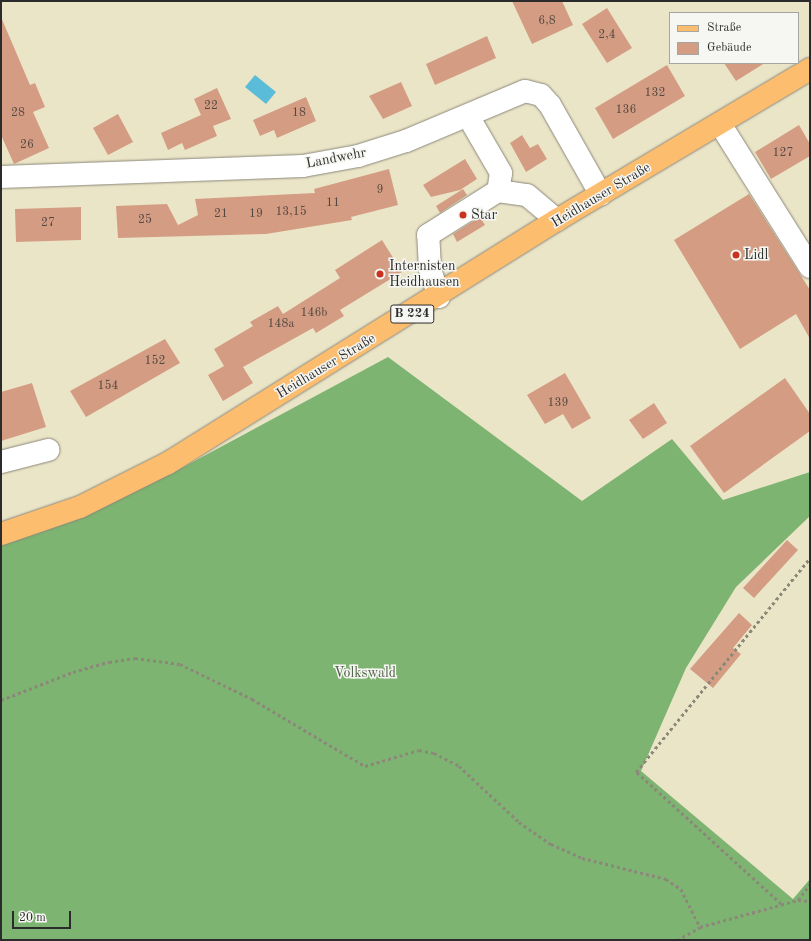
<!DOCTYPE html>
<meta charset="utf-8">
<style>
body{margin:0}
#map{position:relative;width:811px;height:941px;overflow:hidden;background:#ebe5c8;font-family:"Old Standard TT",serif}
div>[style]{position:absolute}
.forest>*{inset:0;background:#7eb471}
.water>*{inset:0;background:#5bbcd9}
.building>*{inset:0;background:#d49d83}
.path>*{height:2.5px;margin-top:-1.25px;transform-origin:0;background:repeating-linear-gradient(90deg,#8b887a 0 3px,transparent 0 6px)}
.roads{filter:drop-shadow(0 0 1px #8b887a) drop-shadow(0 0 1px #8b887a)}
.minor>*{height:22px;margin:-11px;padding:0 11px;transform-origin:11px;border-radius:11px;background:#fff}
.major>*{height:22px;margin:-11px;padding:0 11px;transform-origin:11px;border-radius:11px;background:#fcbd6e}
.dots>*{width:11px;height:11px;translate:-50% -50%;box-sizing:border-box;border:2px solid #f6f6f2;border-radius:50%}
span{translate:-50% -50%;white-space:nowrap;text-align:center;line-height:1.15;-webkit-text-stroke:3px #f6f6f2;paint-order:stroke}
.number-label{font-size:12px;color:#554841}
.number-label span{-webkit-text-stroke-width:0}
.shield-label span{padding:1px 3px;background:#f6f6f2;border:1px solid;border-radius:3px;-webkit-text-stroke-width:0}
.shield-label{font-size:13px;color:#2b2b2b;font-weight:700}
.street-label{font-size:14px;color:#2b2b2b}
.poi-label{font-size:14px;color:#2b2b2b}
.left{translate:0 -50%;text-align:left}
.park-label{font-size:14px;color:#4d5d45}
.frame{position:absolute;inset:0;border:2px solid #2b2b2b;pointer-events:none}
.legend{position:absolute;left:669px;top:12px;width:130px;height:52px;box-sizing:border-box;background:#f6f6f2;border:1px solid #a5a5a2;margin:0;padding:5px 7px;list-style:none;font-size:12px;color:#2b2b2b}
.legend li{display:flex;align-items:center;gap:8px;height:20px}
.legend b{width:20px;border:1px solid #a5a5a2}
.scale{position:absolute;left:12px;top:911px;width:59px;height:18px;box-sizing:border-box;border:2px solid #2b2b2b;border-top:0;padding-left:5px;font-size:12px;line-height:14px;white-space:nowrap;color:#2b2b2b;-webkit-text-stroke:3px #f6f6f2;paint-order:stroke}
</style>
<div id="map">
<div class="forest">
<i style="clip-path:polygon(388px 357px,582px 501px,672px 439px,723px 500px,810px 472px,810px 516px,736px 587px,686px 668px,641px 771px,793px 899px,810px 879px,810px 940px,1px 940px,1px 543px,176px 471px)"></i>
</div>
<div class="water">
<i style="clip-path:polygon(255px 75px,276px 92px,266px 104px,245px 87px)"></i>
</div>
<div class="building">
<i style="clip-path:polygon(512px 1px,562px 1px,573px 25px,532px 44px)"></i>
<i style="clip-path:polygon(607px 8px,632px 48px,607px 63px,582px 24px)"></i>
<i style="clip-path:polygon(1px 17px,30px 85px,35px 83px,45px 107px,33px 112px,49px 148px,14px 164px,1px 135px)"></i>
<i style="clip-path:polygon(487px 36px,496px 58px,435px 85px,426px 64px)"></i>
<i style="clip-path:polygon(724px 63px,765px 63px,736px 81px)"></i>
<i style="clip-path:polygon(667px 65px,685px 96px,613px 139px,595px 108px)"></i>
<i style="clip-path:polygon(401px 82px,412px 106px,383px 119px,369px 96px)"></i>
<i style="clip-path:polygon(217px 88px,231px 119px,213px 126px,217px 136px,185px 150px,182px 143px,168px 150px,161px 133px,201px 115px,194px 99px)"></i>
<i style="clip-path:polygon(306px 97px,316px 121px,277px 138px,274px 130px,260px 136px,253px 120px)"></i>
<i style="clip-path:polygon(118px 114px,133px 142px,108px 155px,93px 128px)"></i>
<i style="clip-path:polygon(799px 125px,810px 144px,810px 156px,771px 179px,755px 152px)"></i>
<i style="clip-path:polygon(522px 135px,530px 148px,538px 144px,547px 159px,526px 172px,510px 143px)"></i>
<i style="clip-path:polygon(465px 159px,477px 179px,460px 190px,431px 197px,423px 185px)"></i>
<i style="clip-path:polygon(389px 169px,398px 205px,351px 217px,352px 220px,266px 234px,118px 238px,116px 206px,167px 204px,178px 225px,198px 215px,195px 199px,315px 193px,314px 189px)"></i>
<i style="clip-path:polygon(463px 189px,467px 195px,440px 213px,436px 206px)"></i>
<i style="clip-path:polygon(749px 194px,810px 290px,810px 339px,796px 314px,740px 349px,674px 240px)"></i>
<i style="clip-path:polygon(81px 207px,81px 240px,16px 242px,15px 209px)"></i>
<i style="clip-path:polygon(480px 217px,485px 225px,457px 242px,453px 234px)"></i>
<i style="clip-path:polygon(382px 240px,402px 272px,340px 310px,344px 316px,316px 333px,313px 328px,243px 367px,253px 383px,223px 401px,208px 375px,224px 366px,214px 349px,253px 326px,250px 322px,278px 306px,283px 314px,340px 278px,335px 270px)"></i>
<i style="clip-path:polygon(165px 339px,180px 363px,86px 417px,70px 391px)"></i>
<i style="clip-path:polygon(565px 373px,591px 418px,572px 429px,563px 414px,545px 424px,527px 395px)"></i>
<i style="clip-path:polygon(785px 378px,810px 414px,810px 431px,724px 493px,690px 446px)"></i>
<i style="clip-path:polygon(32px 383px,46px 427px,1px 441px,1px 392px)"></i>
<i style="clip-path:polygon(654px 403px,667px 423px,643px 439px,629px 420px)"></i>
<i style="clip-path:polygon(787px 540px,798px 550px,754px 598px,743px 588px)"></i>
<i style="clip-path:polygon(739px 613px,752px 625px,733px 648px,741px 654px,713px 688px,690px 669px)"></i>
</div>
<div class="path">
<i style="left:1px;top:700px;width:77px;rotate:-21.3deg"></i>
<i style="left:73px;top:672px;width:37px;rotate:-16deg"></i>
<i style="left:109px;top:662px;width:26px;rotate:-9deg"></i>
<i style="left:135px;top:658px;width:45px;rotate:7.6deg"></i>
<i style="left:180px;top:664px;width:80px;rotate:25.9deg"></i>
<i style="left:252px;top:699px;width:131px;rotate:30.7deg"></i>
<i style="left:365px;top:766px;width:56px;rotate:-16.5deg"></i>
<i style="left:419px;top:750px;width:15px;rotate:11deg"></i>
<i style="left:434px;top:753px;width:28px;rotate:27deg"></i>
<i style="left:459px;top:766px;width:82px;rotate:43deg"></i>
<i style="left:519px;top:822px;width:39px;rotate:35deg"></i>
<i style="left:551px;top:844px;width:34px;rotate:24deg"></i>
<i style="left:582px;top:858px;width:87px;rotate:14deg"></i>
<i style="left:666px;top:879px;width:18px;rotate:34deg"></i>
<i style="left:681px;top:889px;width:42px;rotate:63.4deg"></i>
<i style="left:798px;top:900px;width:20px;rotate:-53deg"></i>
<i style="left:781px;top:904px;width:196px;rotate:-137.7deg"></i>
<i style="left:636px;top:772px;width:276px;rotate:-50.9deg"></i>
<i style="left:677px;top:940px;width:26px;rotate:-29deg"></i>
<i style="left:700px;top:927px;width:102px;rotate:-15.4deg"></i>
<i style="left:798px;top:900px;width:12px;rotate:5deg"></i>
</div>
<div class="roads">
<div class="minor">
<i style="left:468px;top:116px;width:66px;rotate:59.9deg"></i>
<i style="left:501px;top:173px;width:18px;rotate:99deg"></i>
<i style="left:720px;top:124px;width:169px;rotate:57.8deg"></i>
<i style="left:1px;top:177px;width:302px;rotate:-2.1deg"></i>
<i style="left:303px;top:166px;width:56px;rotate:-10.3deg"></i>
<i style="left:358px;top:156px;width:50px;rotate:-17.4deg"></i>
<i style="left:406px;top:141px;width:129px;rotate:-22.8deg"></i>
<i style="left:525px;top:91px;width:16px;rotate:14deg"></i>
<i style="left:541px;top:95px;width:13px;rotate:48deg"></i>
<i style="left:550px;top:105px;width:103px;rotate:60.5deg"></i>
<i style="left:439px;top:297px;width:29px;rotate:-108deg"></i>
<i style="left:430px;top:269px;width:34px;rotate:-93deg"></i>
<i style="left:428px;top:235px;width:83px;rotate:-32.2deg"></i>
<i style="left:498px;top:191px;width:29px;rotate:8deg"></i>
<i style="left:527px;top:195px;width:39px;rotate:40deg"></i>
<i style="left:1px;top:462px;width:49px;rotate:-14.3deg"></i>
</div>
<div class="major">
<i style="left:1px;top:534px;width:83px;rotate:-18.9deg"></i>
<i style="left:80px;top:507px;width:98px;rotate:-26.6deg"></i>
<i style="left:168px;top:463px;width:459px;rotate:-32deg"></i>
<i style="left:557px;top:220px;width:295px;rotate:-30.8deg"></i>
</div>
</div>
<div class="dots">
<i style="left:463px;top:215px;background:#c8321e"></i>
<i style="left:736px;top:255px;background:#c8321e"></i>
<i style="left:380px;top:274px;background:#c8321e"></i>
</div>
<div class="number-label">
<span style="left:547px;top:22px">6,8</span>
<span style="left:607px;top:36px">2,4</span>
<span style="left:655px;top:94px">132</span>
<span style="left:211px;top:107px">22</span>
<span style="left:626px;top:111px">136</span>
<span style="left:18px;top:114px">28</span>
<span style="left:299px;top:114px">18</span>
<span style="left:27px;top:146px">26</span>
<span style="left:783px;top:154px">127</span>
<span style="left:380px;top:191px">9</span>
<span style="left:333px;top:204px">11</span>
<span style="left:291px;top:213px">13,15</span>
<span style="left:221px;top:215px">21</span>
<span style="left:256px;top:215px">19</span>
<span style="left:145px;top:221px">25</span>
<span style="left:48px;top:224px">27</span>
<span style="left:314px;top:314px">146b</span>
<span style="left:281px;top:325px">148a</span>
<span style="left:155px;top:362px">152</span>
<span style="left:108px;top:387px">154</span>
<span style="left:558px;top:404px">139</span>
</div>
<div class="shield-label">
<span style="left:412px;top:314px">B 224</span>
</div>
<div class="street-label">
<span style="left:336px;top:158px;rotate:-11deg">Landwehr</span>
<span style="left:601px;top:195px;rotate:-31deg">Heidhauser Straße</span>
<span style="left:326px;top:366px;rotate:-31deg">Heidhauser Straße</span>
</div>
<div class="poi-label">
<span class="left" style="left:471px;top:215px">Star</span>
<span class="left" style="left:744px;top:255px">Lidl</span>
<span class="left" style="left:389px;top:274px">Internisten<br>Heidhausen</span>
</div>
<div class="park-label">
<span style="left:365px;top:673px">Volkswald</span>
</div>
<div class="frame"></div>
<ul class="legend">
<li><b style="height:5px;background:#fcbd6e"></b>Straße</li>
<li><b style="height:11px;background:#d49d83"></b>Gebäude</li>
</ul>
<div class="scale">20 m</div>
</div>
